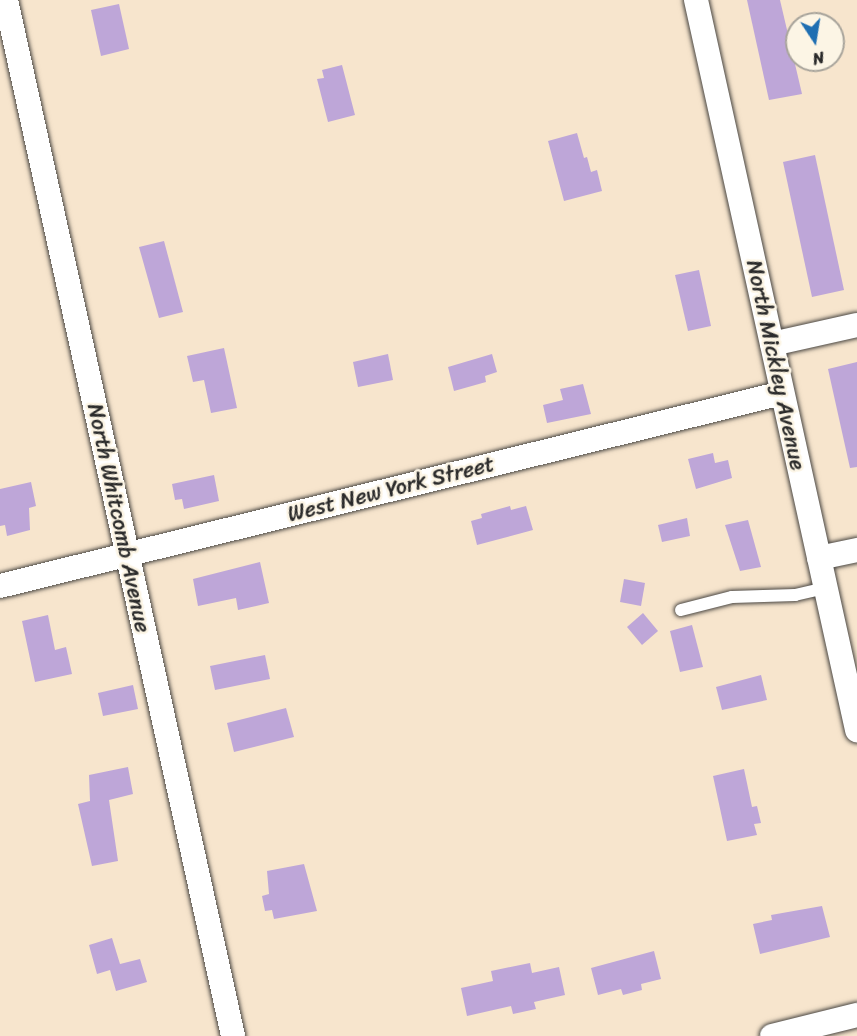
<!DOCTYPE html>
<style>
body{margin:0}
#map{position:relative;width:857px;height:1036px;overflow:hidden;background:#f7e5cd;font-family:Sriracha,sans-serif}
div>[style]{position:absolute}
.building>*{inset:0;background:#bea6d8}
.roads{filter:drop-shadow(0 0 2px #4a4743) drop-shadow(0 0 2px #4a4743)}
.lane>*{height:12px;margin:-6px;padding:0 6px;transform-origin:6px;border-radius:6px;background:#fff}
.street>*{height:24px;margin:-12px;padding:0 12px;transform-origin:12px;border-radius:12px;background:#fff}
span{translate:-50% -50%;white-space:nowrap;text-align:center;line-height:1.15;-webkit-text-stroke:5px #fcf5e5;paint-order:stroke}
.street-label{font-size:22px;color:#2b2b2b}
.north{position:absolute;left:785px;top:12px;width:60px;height:60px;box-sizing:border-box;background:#fcf5e5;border:2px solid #a8a49b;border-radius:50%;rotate:168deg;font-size:16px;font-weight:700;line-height:24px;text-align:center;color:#2b2b2b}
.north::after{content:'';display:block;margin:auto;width:21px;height:27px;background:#1f6fb2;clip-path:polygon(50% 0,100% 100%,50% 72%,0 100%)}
</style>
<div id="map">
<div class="building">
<i style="clip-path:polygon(747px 0,780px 0,802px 94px,769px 100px)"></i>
<i style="clip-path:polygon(119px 4px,129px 49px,101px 56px,91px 10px)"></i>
<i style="clip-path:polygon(342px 65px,355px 115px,328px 122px,317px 79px,324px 78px,322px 70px)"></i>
<i style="clip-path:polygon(577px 133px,584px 158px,587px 157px,591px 172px,597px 170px,602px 191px,564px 201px,548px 141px)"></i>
<i style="clip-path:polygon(815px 155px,844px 290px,812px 297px,783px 162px)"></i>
<i style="clip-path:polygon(164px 241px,183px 312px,159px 318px,139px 247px)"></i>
<i style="clip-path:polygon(699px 270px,711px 326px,688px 331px,675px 275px)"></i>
<i style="clip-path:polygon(224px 348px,237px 408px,211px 413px,204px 380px,193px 382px,187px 356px)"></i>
<i style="clip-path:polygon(388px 354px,393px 380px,358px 387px,353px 362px)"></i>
<i style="clip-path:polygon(492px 354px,497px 372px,485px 376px,486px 382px,454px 391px,448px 367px)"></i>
<i style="clip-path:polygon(857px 362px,857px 467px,850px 468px,828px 369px)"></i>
<i style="clip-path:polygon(583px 384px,591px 414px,547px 423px,543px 405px,563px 400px,560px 389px)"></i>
<i style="clip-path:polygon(713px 453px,715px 463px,728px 460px,732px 478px,696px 489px,688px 459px)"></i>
<i style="clip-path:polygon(214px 475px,219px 501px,184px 509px,182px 499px,175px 500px,172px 484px)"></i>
<i style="clip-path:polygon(31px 482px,36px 506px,29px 508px,30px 530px,7px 536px,5px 525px,0 526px,0 489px)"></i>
<i style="clip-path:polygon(510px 506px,511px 510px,526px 506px,533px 530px,477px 545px,471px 521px,482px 518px,481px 514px)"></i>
<i style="clip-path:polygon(687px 518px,690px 536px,662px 542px,658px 525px)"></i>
<i style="clip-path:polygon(748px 520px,761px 567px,740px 571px,725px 525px)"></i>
<i style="clip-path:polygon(260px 562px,269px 603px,238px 610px,236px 598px,198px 606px,193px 579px)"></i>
<i style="clip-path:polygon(624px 579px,645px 583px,641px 606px,620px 602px)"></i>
<i style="clip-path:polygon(643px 613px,658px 631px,642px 645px,627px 627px)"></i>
<i style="clip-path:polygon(48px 615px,55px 650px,66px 647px,72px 674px,35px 682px,22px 621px)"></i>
<i style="clip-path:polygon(692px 625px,703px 667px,680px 672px,670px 631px)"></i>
<i style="clip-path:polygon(265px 655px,270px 679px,215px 690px,210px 666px)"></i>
<i style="clip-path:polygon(761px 675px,767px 700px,722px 710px,716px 687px)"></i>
<i style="clip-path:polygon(133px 685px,138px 709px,103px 716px,98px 693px)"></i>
<i style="clip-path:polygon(286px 708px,294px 737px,234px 752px,227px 723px)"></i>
<i style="clip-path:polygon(128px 767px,133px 794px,109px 800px,118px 861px,92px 866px,78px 804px,90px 801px,89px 775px)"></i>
<i style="clip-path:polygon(744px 769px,752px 807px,757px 806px,761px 823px,754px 824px,757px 835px,727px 841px,713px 776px)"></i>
<i style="clip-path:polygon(304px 864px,317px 911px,274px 919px,272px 910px,265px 911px,262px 896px,269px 894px,267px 871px)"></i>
<i style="clip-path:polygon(822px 906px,830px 937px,760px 954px,753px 924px,772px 920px,771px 915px)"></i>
<i style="clip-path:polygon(112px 938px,120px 964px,140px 959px,147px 982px,116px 991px,110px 970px,97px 974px,89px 945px)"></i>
<i style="clip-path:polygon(654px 951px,661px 979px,641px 984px,642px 990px,623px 995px,621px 989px,598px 995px,591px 968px)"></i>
<i style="clip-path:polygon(530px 963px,532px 973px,559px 967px,565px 995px,534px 1002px,536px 1009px,513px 1014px,511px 1006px,467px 1016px,461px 988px,493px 981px,491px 971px)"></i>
</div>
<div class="roads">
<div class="lane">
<i style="left:681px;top:610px;width:53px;rotate:-14.3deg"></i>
<i style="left:732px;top:597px;width:63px;rotate:-1.8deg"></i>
<i style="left:795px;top:595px;width:31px;rotate:-13deg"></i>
</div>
<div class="street">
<i style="left:6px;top:0;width:1061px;rotate:77.64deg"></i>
<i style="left:696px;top:0;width:748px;rotate:77.56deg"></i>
<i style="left:772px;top:344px;width:87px;rotate:-12.6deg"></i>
<i style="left:819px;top:558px;width:39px;rotate:-12deg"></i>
<i style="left:0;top:586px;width:805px;rotate:-13.86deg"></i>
<i style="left:772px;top:1036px;width:88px;rotate:-13.9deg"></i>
</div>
</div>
<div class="street-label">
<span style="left:776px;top:365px;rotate:78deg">North Mickley Avenue</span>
<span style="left:391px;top:489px;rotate:-14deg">West New York Street</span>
<span style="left:119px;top:518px;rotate:78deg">North Whitcomb Avenue</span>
</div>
<div class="north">N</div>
</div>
